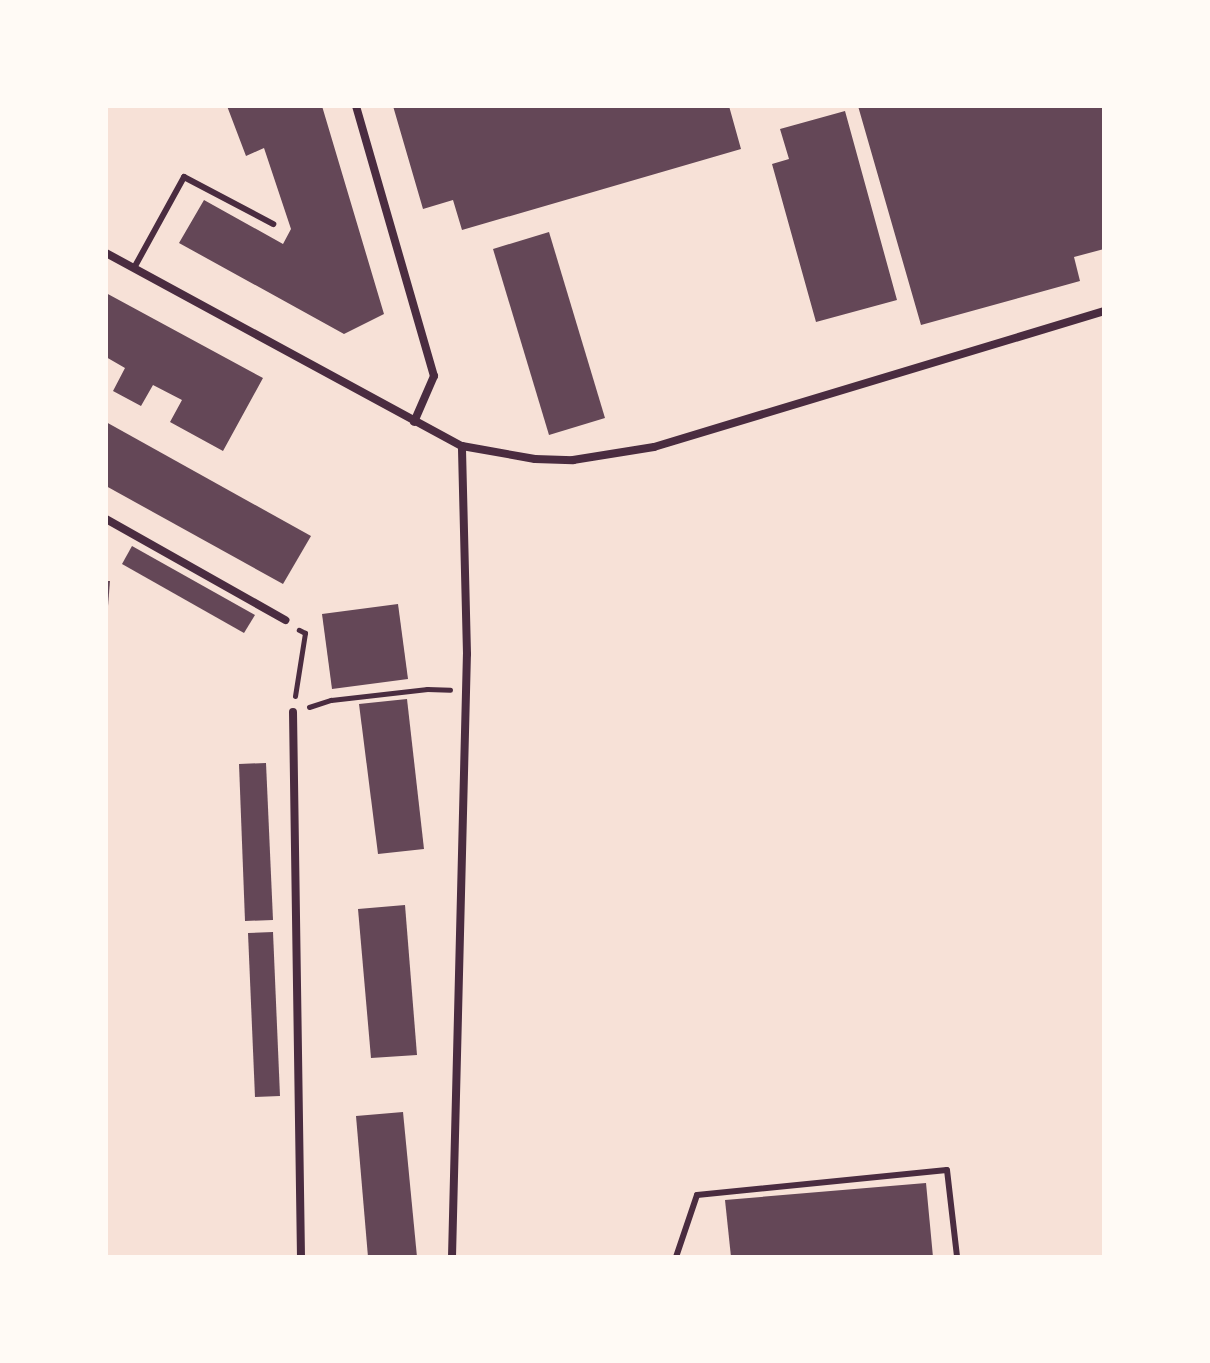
<!DOCTYPE html>
<style>
body{margin:0}
#map{position:relative;width:1210px;height:1363px;overflow:hidden;background:#f7e1d7;font-family:Poppins,sans-serif}
div>[style]{position:absolute}
.building>*{inset:0;background:#644757}
.path>*{height:5px;margin:-2.5px;padding:0 2.5px;transform-origin:2.5px;border-radius:2.5px;background:#4a2c40}
.service>*{height:6px;margin:-3px;padding:0 3px;transform-origin:3px;border-radius:3px;background:#4a2c40}
.minor>*{height:8px;margin:-4px;padding:0 4px;transform-origin:4px;border-radius:4px;background:#4a2c40}
span{translate:-50% -50%;white-space:nowrap;text-align:center;line-height:1.15;-webkit-text-stroke:8px #fffaf5;paint-order:stroke}
.frame{position:absolute;inset:0;border:108px solid #fffaf5;pointer-events:none}
</style>
<div id="map">
<div class="building">
<i style="clip-path:polygon(227px 106px,322px 106px,384px 314px,344px 334px,179px 243px,204px 200px,283px 244px,291px 229px,264px 148px,246px 156px)"></i>
<i style="clip-path:polygon(393px 106px,729px 106px,741px 149px,462px 230px,453px 200px,423px 209px)"></i>
<i style="clip-path:polygon(858px 106px,1104px 106px,1104px 249px,1074px 257px,1080px 281px,921px 325px)"></i>
<i style="clip-path:polygon(845px 111px,897px 300px,816px 322px,772px 164px,789px 159px,780px 129px)"></i>
<i style="clip-path:polygon(549px 232px,605px 418px,549px 435px,493px 249px)"></i>
<i style="clip-path:polygon(106px 293px,263px 378px,223px 451px,170px 422px,182px 400px,153px 385px,141px 406px,113px 391px,125px 368px,106px 357px)"></i>
<i style="clip-path:polygon(106px 422px,311px 536px,283px 584px,106px 486px)"></i>
<i style="clip-path:polygon(132px 546px,255px 615px,244px 633px,122px 564px)"></i>
<i style="clip-path:polygon(106px 581px,110px 581px,108px 606px,106px 606px)"></i>
<i style="clip-path:polygon(398px 604px,408px 679px,332px 689px,322px 614px)"></i>
<i style="clip-path:polygon(407px 699px,424px 849px,378px 854px,359px 704px)"></i>
<i style="clip-path:polygon(266px 763px,273px 920px,245px 921px,239px 764px)"></i>
<i style="clip-path:polygon(405px 905px,417px 1055px,371px 1058px,358px 909px)"></i>
<i style="clip-path:polygon(273px 932px,280px 1096px,255px 1097px,248px 933px)"></i>
<i style="clip-path:polygon(403px 1112px,417px 1257px,368px 1257px,356px 1116px)"></i>
<i style="clip-path:polygon(926px 1183px,933px 1257px,731px 1257px,725px 1200px)"></i>
</div>
<div class="path">
<i style="left:295px;top:696px;width:64px;rotate:-81deg"></i>
<i style="left:305px;top:633px;width:7px;rotate:-153deg"></i>
<i style="left:309px;top:707px;width:23px;rotate:-18deg"></i>
<i style="left:331px;top:700px;width:97px;rotate:-6.5deg"></i>
<i style="left:427px;top:689px;width:23px;rotate:2deg"></i>
</div>
<div class="service">
<i style="left:134px;top:268px;width:104px;rotate:-61.2deg"></i>
<i style="left:184px;top:177px;width:101px;rotate:27.8deg"></i>
<i style="left:676px;top:1257px;width:65px;rotate:-71.3deg"></i>
<i style="left:697px;top:1195px;width:251px;rotate:-5.7deg"></i>
<i style="left:947px;top:1170px;width:88px;rotate:83.4deg"></i>
</div>
<div class="minor">
<i style="left:356px;top:106px;width:281px;rotate:73.9deg"></i>
<i style="left:434px;top:376px;width:50px;rotate:113.5deg"></i>
<i style="left:106px;top:253px;width:405px;rotate:28.5deg"></i>
<i style="left:462px;top:446px;width:74px;rotate:10.1deg"></i>
<i style="left:535px;top:459px;width:38px;rotate:2deg"></i>
<i style="left:573px;top:460px;width:82px;rotate:-9.1deg"></i>
<i style="left:654px;top:447px;width:470px;rotate:-16.8deg"></i>
<i style="left:106px;top:519px;width:206px;rotate:29.4deg"></i>
<i style="left:293px;top:712px;width:545px;rotate:89.16deg"></i>
<i style="left:452px;top:1257px;width:603px;rotate:-88.58deg"></i>
<i style="left:467px;top:654px;width:208px;rotate:-91.4deg"></i>
</div>
<div class="frame"></div>
</div>
